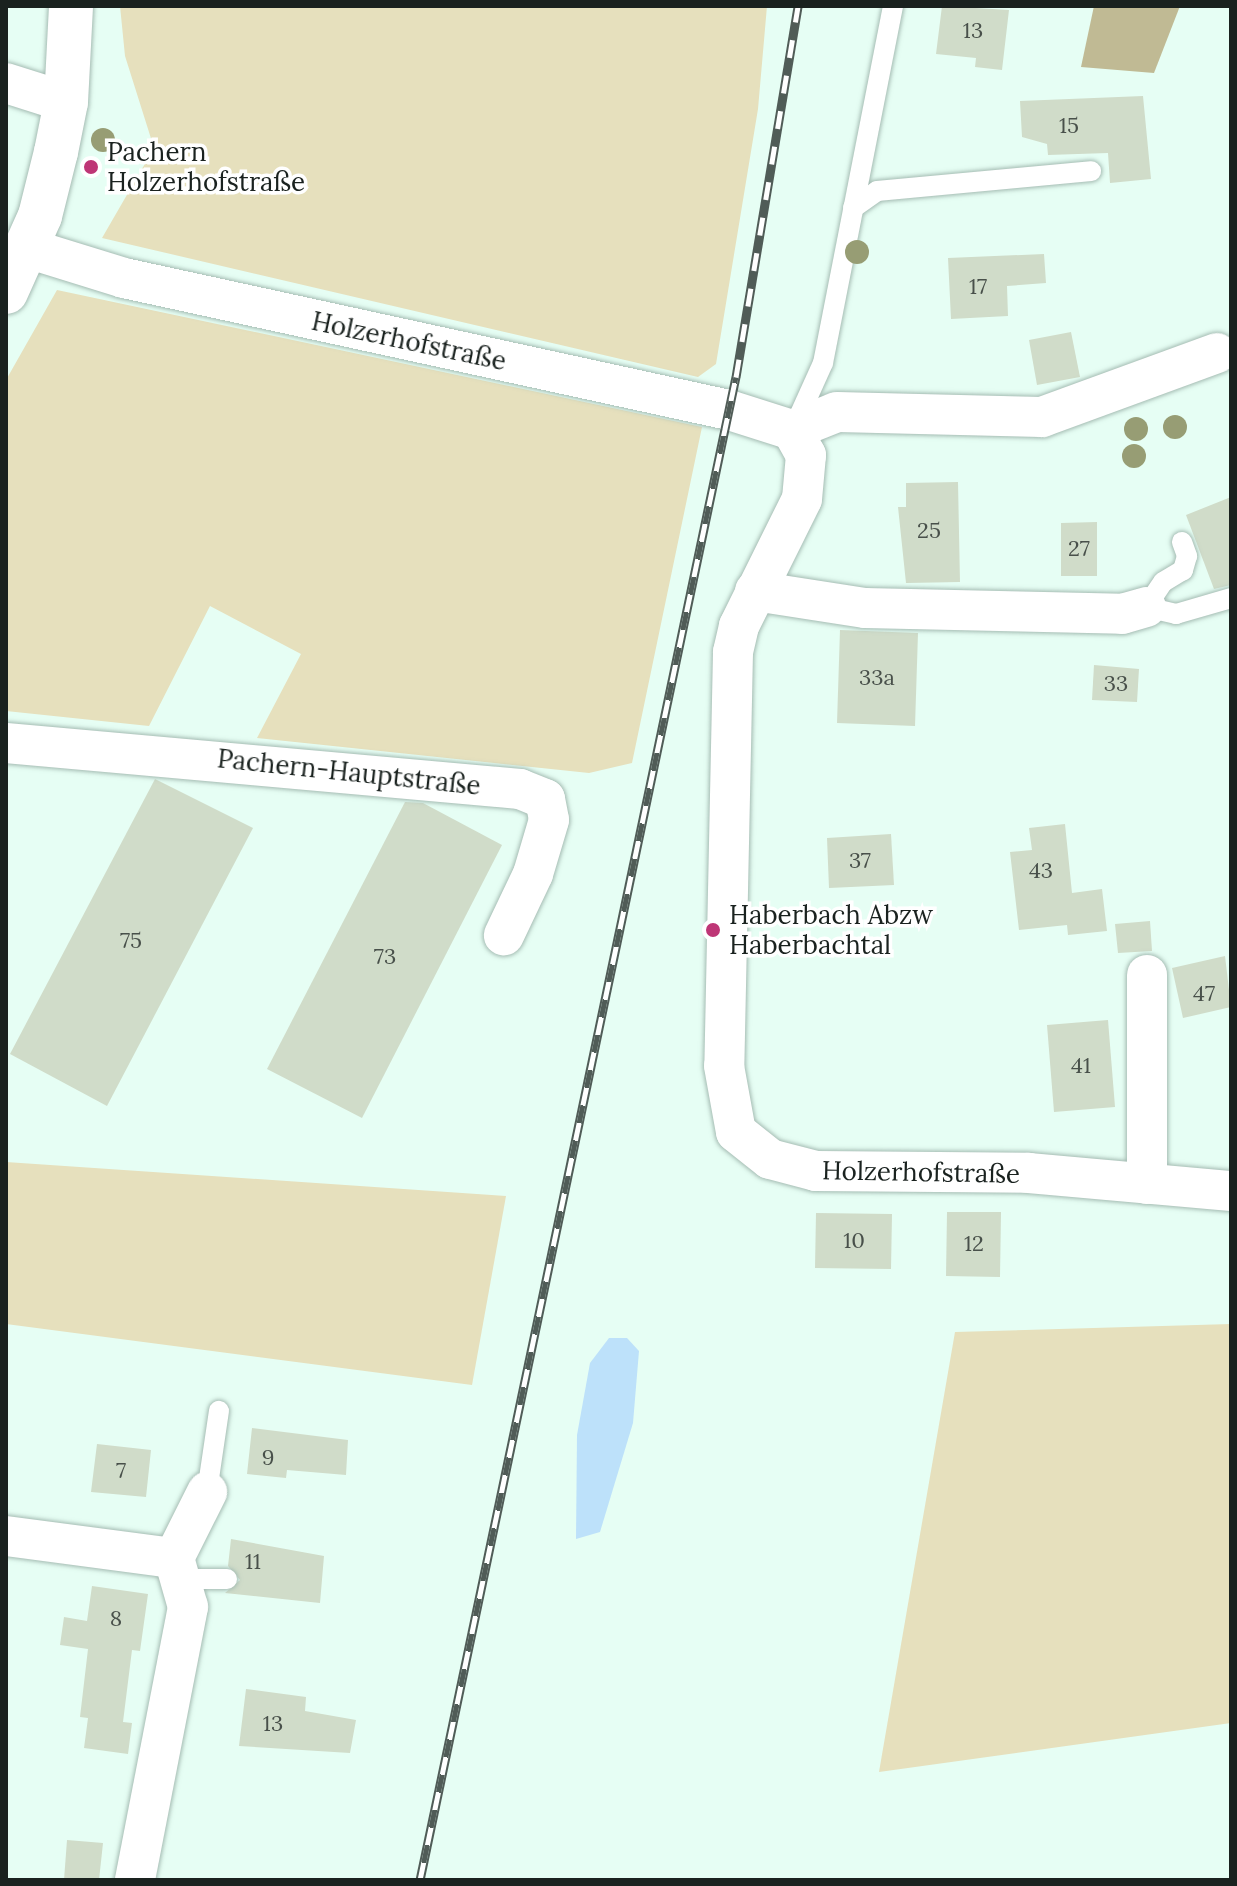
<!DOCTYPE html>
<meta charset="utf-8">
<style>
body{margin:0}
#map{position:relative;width:1237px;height:1886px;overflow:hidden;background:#e6fef4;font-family:Lora,serif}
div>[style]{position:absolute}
.green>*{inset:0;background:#e6e0bd}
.forest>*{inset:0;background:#c0ba94}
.water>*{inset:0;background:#bde1fa}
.building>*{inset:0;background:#d0dcc9}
.roads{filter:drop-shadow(0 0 2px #a5bcb3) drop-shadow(0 0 2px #a5bcb3)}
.lane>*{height:20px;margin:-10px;padding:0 10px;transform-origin:10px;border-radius:10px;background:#fff}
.street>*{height:40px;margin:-20px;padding:0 20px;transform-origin:20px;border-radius:20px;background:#fff}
.secondary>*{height:44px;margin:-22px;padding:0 22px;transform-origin:22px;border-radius:22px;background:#fff}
.rail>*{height:9px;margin-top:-4.5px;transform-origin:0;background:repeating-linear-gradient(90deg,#fff 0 18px,#505c57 0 36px);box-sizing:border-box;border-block:2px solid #505c57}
.trees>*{width:24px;height:24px;margin:-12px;border-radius:50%;background:#979d74}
.dots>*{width:22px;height:22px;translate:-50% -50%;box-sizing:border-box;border:4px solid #fff;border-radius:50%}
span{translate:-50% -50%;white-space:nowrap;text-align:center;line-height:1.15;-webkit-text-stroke:7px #fff;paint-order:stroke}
.number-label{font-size:22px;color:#48504a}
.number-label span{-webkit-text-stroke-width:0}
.poi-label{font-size:26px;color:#1a221f}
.left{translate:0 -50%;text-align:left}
.street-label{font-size:26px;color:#1a221f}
.frame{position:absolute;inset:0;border:8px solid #1a221f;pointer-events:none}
</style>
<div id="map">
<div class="green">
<i style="clip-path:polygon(120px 6px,767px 6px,758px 109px,716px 364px,698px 377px,102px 238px,154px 148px,125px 56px)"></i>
<i style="clip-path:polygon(57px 290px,702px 427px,632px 763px,589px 773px,257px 738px,301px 654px,210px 606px,149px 726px,6px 711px,6px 380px)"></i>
<i style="clip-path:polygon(6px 1162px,506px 1196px,472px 1385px,6px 1324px)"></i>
<i style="clip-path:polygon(1231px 1324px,1231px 1723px,879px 1772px,955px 1332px)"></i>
</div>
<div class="forest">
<i style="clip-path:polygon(1094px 6px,1180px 6px,1154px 73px,1081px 67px)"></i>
</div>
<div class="water">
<i style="clip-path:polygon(609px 1338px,627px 1338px,639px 1351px,633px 1423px,600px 1532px,576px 1539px,577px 1435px,590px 1363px)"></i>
</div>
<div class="building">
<i style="clip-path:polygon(942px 6px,1009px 10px,1002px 70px,975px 67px,976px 58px,936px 54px)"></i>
<i style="clip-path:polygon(1143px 96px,1151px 179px,1110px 183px,1108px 153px,1048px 155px,1047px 144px,1022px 137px,1020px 101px)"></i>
<i style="clip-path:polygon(1044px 254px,1046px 283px,1007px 286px,1008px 316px,951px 319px,948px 258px)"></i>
<i style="clip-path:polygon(1071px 332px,1080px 377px,1037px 385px,1029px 340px)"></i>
<i style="clip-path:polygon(958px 482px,960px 582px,906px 583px,898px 507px,906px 507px,906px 483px)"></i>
<i style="clip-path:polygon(1231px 497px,1231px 585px,1214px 589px,1186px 515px)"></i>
<i style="clip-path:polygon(1097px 522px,1097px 576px,1061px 576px,1061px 523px)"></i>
<i style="clip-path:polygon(840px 630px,918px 633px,915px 726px,837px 723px)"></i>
<i style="clip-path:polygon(1094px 665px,1139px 669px,1137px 702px,1092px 700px)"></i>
<i style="clip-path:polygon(155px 779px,253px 828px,107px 1106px,10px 1054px)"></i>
<i style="clip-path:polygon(405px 802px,423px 803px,502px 845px,362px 1118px,267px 1069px)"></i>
<i style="clip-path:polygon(1065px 824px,1072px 893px,1102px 889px,1107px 931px,1068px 935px,1067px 925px,1019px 930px,1010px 852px,1032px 850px,1029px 828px)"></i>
<i style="clip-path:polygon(891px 834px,894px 885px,829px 888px,827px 838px)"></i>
<i style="clip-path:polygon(1150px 921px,1152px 951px,1118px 953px,1115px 924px)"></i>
<i style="clip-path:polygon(1225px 956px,1231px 1007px,1183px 1018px,1172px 968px)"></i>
<i style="clip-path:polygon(1108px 1020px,1115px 1107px,1054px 1112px,1047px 1025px)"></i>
<i style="clip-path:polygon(947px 1212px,1001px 1212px,1000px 1277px,946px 1276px)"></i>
<i style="clip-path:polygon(816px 1213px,892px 1214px,891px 1269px,815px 1268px)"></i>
<i style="clip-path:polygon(252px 1428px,348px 1440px,346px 1475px,287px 1470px,286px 1478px,247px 1474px)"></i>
<i style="clip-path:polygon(97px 1444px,151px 1450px,146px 1497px,91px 1492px)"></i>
<i style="clip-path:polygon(231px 1539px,324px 1556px,320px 1603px,225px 1593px,240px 1580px,228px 1566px)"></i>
<i style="clip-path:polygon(92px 1586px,148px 1594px,140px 1651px,132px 1650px,123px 1722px,132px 1723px,128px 1754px,84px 1748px,88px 1718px,80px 1717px,88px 1649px,60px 1645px,64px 1617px,87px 1621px)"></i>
<i style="clip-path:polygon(246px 1689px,306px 1697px,305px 1711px,356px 1720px,350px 1753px,239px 1746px)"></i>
<i style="clip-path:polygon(67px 1840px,103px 1843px,99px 1880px,64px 1880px)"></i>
</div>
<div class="roads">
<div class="lane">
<i style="left:853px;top:208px;width:29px;rotate:-35deg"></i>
<i style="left:877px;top:191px;width:215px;rotate:-5.3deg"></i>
<i style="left:795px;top:425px;width:68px;rotate:-65.7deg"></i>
<i style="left:823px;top:363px;width:364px;rotate:-78.9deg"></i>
<i style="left:1182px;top:542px;width:15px;rotate:70deg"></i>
<i style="left:1187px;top:556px;width:15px;rotate:106deg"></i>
<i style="left:1183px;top:570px;width:23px;rotate:149deg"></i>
<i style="left:1163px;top:582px;width:30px;rotate:124deg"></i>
<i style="left:1146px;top:607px;width:31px;rotate:13deg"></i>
<i style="left:1176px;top:614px;width:57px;rotate:-16.2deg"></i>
<i style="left:207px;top:1492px;width:82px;rotate:-81.6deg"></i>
<i style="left:180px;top:1579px;width:47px"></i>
</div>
<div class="street">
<i style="left:6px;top:83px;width:63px;rotate:17.6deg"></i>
<i style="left:27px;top:248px;width:102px;rotate:17.2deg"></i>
<i style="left:124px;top:278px;width:619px;rotate:12.31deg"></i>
<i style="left:729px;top:410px;width:66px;rotate:17.6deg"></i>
<i style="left:792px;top:430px;width:29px;rotate:61deg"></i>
<i style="left:806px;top:455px;width:44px;rotate:95.2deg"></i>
<i style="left:802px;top:499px;width:142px;rotate:116.4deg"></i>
<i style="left:739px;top:626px;width:27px;rotate:103deg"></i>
<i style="left:733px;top:652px;width:414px;rotate:91.2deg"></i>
<i style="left:724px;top:1066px;width:67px;rotate:79.7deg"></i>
<i style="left:736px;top:1132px;width:43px;rotate:38.5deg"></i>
<i style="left:770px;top:1159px;width:48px;rotate:14.6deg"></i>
<i style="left:816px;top:1171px;width:213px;rotate:0.5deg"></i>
<i style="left:1029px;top:1173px;width:203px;rotate:5.1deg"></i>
<i style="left:792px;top:430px;width:48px;rotate:-21.8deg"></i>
<i style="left:837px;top:412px;width:205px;rotate:1.4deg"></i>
<i style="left:1042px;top:417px;width:186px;rotate:-20.1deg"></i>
<i style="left:755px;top:591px;width:111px;rotate:8.8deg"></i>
<i style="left:865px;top:608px;width:257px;rotate:1.3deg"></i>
<i style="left:1122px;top:614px;width:25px;rotate:-16deg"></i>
<i style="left:6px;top:743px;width:516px;rotate:5.11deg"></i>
<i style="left:520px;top:789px;width:27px;rotate:22deg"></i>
<i style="left:545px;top:799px;width:21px;rotate:79deg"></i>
<i style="left:549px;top:820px;width:56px;rotate:106.5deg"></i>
<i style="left:533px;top:874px;width:68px;rotate:115.4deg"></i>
<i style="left:1147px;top:1184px;width:209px;rotate:-90deg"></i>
<i style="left:6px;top:1536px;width:169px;rotate:7.5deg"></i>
<i style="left:174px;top:1558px;width:51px;rotate:74.1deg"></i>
<i style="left:188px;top:1607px;width:278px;rotate:101deg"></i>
<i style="left:174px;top:1558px;width:74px;rotate:-63.4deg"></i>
</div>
<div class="secondary">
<i style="left:6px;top:292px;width:83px;rotate:-65.9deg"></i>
<i style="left:40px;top:216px;width:66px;rotate:-76deg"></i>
<i style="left:56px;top:152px;width:51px;rotate:-78.7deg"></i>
<i style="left:66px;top:102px;width:96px;rotate:-87deg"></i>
</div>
</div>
<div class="rail">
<i style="left:420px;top:1880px;width:1536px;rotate:-78.13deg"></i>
<i style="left:736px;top:377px;width:376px;rotate:-80.5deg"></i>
</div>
<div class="trees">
<i style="left:103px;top:140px"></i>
<i style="left:857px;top:252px"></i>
<i style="left:1175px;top:427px"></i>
<i style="left:1136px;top:429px"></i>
<i style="left:1134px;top:456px"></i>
</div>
<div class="dots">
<i style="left:91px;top:167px;background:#be3676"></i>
<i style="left:713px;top:930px;background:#be3676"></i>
</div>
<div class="number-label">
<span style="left:973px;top:31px">13</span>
<span style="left:1069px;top:126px">15</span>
<span style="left:978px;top:287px">17</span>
<span style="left:929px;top:531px">25</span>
<span style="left:1079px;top:549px">27</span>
<span style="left:877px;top:678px">33a</span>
<span style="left:1116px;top:684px">33</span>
<span style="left:860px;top:861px">37</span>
<span style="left:1041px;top:871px">43</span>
<span style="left:131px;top:941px">75</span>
<span style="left:385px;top:957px">73</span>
<span style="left:1204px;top:994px">47</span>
<span style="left:1081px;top:1066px">41</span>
<span style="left:854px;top:1241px">10</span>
<span style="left:974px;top:1244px">12</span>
<span style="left:268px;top:1458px">9</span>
<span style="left:121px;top:1471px">7</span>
<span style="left:253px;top:1562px">11</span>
<span style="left:116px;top:1619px">8</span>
<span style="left:273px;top:1724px">13</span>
</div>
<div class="poi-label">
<span class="left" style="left:107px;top:167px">Pachern<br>Holzerhofstraße</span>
<span class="left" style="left:729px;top:930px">Haberbach Abzw<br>Haberbachtal</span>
</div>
<div class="street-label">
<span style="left:409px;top:341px;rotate:12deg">Holzerhofstraße</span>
<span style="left:349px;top:772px;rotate:6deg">Pachern-Hauptstraße</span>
<span style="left:921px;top:1172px;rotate:1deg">Holzerhofstraße</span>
</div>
<div class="frame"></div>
</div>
